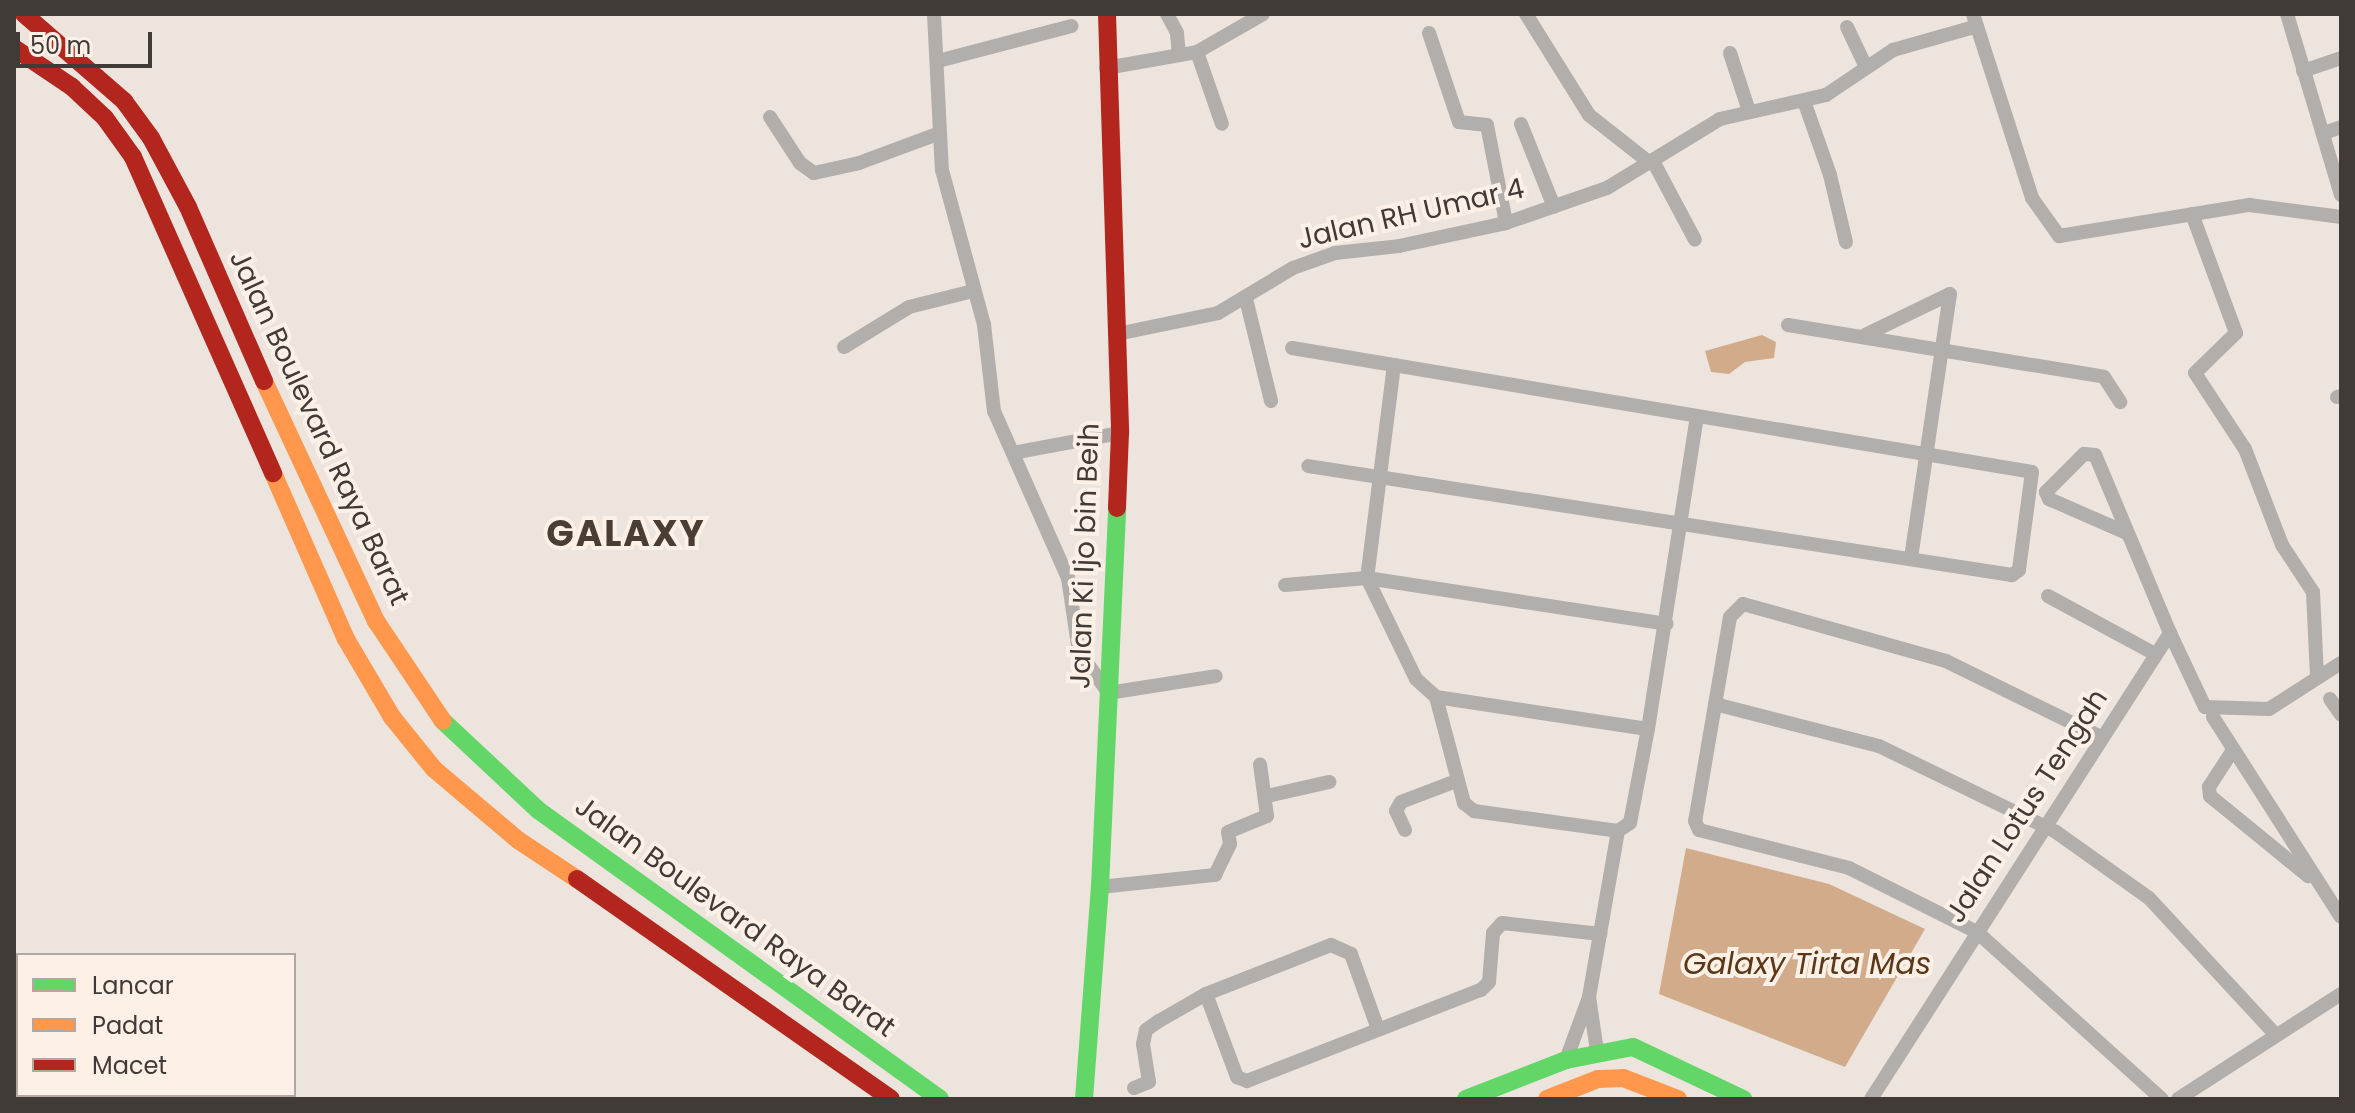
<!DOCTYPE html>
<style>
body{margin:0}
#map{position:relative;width:2355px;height:1113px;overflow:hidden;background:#ece4dd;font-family:Poppins,sans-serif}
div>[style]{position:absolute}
.water>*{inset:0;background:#d1ab8a}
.street>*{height:14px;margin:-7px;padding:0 7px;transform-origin:7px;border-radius:7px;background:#b1aeac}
.fast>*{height:18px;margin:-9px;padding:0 9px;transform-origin:9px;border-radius:9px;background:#63d668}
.slow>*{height:18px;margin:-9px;padding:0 9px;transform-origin:9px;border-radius:9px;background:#ff974d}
.jam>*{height:18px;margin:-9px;padding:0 9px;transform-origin:9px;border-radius:9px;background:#b3261e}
span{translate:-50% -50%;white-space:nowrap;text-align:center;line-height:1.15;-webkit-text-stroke:8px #fdf1e7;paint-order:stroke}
.street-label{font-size:28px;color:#413b37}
.water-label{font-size:30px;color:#5c3717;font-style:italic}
.district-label{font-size:36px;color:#4a3e34;font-weight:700;letter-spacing:2px}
.frame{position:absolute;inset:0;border:16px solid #413b37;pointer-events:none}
.legend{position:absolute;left:16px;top:953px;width:280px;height:144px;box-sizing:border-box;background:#fdf1e7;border:2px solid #b2a8a1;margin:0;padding:10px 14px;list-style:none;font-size:24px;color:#413b37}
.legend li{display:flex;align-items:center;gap:16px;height:40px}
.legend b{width:40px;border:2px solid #b2a8a1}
.scale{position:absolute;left:16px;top:32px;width:136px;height:36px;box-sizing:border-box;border:4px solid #413b37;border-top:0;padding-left:10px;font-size:24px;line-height:28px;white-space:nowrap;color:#413b37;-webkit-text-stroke:6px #fdf1e7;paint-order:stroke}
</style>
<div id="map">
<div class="water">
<i style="clip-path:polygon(1762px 335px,1776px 342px,1774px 358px,1745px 362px,1729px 374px,1711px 372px,1705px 351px)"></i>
<i style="clip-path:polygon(1686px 848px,1829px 884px,1925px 929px,1845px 1067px,1659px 994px)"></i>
</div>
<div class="street">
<i style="left:934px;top:14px;width:156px;rotate:87.1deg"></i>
<i style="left:942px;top:170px;width:161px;rotate:74.8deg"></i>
<i style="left:984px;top:325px;width:87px;rotate:83.4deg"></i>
<i style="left:994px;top:411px;width:183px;rotate:66.1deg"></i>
<i style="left:1068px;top:578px;width:75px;rotate:81.5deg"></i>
<i style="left:1079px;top:652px;width:49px;rotate:54.1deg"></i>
<i style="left:1167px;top:14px;width:21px;rotate:62deg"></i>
<i style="left:1177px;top:33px;width:22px;rotate:85deg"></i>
<i style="left:1526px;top:14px;width:119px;rotate:58deg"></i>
<i style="left:1589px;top:115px;width:78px;rotate:38.2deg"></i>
<i style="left:1973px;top:14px;width:193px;rotate:72.2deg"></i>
<i style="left:2032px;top:198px;width:47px;rotate:54.6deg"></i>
<i style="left:2059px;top:236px;width:193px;rotate:-9.3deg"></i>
<i style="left:2249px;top:205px;width:93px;rotate:7.4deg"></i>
<i style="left:2287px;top:14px;width:189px;rotate:73.4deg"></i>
<i style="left:1847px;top:27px;width:42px;rotate:64.7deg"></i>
<i style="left:1429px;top:33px;width:94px;rotate:71.4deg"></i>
<i style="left:1459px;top:122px;width:28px;rotate:6deg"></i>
<i style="left:1487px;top:125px;width:100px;rotate:79deg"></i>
<i style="left:1197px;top:52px;width:76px;rotate:-29.9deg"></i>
<i style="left:1730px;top:53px;width:61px;rotate:71.9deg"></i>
<i style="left:938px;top:61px;width:138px;rotate:-14.7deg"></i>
<i style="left:1106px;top:68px;width:92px;rotate:-10deg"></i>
<i style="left:1197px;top:52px;width:76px;rotate:70.9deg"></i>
<i style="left:2303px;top:71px;width:40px;rotate:-18.9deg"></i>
<i style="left:1804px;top:101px;width:78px;rotate:70.6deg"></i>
<i style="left:1830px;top:175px;width:69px;rotate:76.6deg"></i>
<i style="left:770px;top:117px;width:55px;rotate:56.9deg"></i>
<i style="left:800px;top:163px;width:17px;rotate:36deg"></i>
<i style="left:814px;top:173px;width:46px;rotate:-12.5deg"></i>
<i style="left:859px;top:163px;width:86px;rotate:-20.3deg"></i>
<i style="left:1521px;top:124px;width:89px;rotate:68.3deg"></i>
<i style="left:2324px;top:133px;width:18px;rotate:-19deg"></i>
<i style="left:1653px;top:161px;width:89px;rotate:62deg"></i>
<i style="left:2192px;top:214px;width:127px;rotate:69.7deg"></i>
<i style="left:2236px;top:333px;width:57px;rotate:135.7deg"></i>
<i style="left:2195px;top:373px;width:91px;rotate:56.7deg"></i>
<i style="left:2245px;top:449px;width:103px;rotate:68.9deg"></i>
<i style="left:2282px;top:545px;width:56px;rotate:56.6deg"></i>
<i style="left:2313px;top:592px;width:86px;rotate:87.3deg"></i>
<i style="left:1246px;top:299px;width:105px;rotate:76.2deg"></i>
<i style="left:1788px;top:325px;width:320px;rotate:9.3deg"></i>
<i style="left:2104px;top:377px;width:30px;rotate:57deg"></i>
<i style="left:1117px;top:334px;width:103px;rotate:-11.7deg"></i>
<i style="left:1218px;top:313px;width:87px;rotate:-31deg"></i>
<i style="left:1293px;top:268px;width:45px;rotate:-19.7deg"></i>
<i style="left:1335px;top:253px;width:64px;rotate:-6.2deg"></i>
<i style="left:1399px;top:246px;width:109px;rotate:-12.1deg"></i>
<i style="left:1506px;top:223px;width:107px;rotate:-19.1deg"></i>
<i style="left:1607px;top:188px;width:132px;rotate:-31.4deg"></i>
<i style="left:1720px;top:119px;width:109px;rotate:-12.8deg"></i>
<i style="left:1826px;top:95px;width:81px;rotate:-33.9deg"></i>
<i style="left:1893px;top:50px;width:87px;rotate:-15.9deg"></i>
<i style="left:1865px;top:335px;width:94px;rotate:-25.8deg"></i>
<i style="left:1950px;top:294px;width:267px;rotate:98.4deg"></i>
<i style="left:844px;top:347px;width:76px;rotate:-31.6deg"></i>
<i style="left:909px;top:307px;width:66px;rotate:-14deg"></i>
<i style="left:1292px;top:348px;width:750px;rotate:9.51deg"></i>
<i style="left:2032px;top:472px;width:99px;rotate:97.6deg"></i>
<i style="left:2019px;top:570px;width:9px;rotate:144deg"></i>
<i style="left:2012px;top:575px;width:712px;rotate:-171.2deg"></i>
<i style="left:1394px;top:365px;width:215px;rotate:97.2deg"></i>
<i style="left:1367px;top:578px;width:112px;rotate:64.1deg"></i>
<i style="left:1416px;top:679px;width:27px;rotate:42deg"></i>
<i style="left:1436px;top:697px;width:110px;rotate:75.2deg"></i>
<i style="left:1464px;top:803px;width:13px;rotate:39deg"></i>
<i style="left:1474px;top:811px;width:145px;rotate:7.9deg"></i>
<i style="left:2337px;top:397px;width:4px;rotate:-14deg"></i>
<i style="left:1013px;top:453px;width:109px;rotate:-10.6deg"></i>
<i style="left:1285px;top:585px;width:82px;rotate:-4.9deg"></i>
<i style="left:1367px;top:578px;width:303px;rotate:8.7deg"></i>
<i style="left:2048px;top:596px;width:122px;rotate:28.5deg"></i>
<i style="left:2170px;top:633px;width:82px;rotate:64.7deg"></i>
<i style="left:2205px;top:707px;width:64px;rotate:1.8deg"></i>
<i style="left:2269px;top:709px;width:85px;rotate:-32.6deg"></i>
<i style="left:1108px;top:693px;width:109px;rotate:-8.9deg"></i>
<i style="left:1436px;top:697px;width:214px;rotate:8.6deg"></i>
<i style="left:2330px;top:699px;width:19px;rotate:55deg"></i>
<i style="left:1715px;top:704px;width:169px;rotate:14.4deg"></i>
<i style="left:1879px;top:746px;width:197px;rotate:25.9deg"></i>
<i style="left:2056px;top:832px;width:114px;rotate:35.4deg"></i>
<i style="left:2149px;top:898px;width:187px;rotate:47.2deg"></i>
<i style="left:2213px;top:717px;width:237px;rotate:57.4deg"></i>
<i style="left:2101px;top:737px;width:173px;rotate:-153.9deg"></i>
<i style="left:1946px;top:661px;width:211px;rotate:-164.3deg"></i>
<i style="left:1743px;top:604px;width:18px;rotate:135deg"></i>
<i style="left:1730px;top:617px;width:207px;rotate:99.7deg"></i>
<i style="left:1695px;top:821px;width:10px;rotate:66deg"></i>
<i style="left:1699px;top:830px;width:155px;rotate:14.2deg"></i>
<i style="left:1849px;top:868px;width:143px;rotate:26.6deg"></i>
<i style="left:1977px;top:932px;width:249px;rotate:42.1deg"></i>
<i style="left:2233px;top:750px;width:44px;rotate:123deg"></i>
<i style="left:2209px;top:787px;width:9px;rotate:84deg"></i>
<i style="left:2210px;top:796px;width:127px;rotate:39.2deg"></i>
<i style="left:1267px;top:796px;width:64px;rotate:-12.7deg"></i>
<i style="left:1405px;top:830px;width:21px;rotate:-115deg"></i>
<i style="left:1396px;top:811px;width:10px;rotate:-61deg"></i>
<i style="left:1401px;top:802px;width:59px;rotate:-20.9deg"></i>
<i style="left:1100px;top:887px;width:116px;rotate:-6deg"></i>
<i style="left:1215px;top:875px;width:34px;rotate:-64deg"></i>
<i style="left:1230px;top:844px;width:12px;rotate:-99deg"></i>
<i style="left:1228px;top:832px;width:42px;rotate:-22.3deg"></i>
<i style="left:1267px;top:816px;width:52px;rotate:-97.7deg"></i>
<i style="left:1206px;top:994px;width:89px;rotate:69.5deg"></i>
<i style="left:1237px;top:1077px;width:11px;rotate:22deg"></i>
<i style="left:1247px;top:1081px;width:251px;rotate:-21.3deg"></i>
<i style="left:1481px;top:990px;width:11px;rotate:-45deg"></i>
<i style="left:1489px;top:982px;width:49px;rotate:-85.3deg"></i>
<i style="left:1493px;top:933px;width:13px;rotate:-48deg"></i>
<i style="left:1502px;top:923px;width:99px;rotate:6.4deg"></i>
<i style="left:1597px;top:1051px;width:55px;rotate:-98.4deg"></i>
<i style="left:1589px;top:997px;width:169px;rotate:-80.1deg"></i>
<i style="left:1618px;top:831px;width:14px;rotate:-34deg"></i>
<i style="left:1630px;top:823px;width:96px;rotate:-79.2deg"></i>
<i style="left:1648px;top:729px;width:316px;rotate:-81.1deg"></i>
<i style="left:1566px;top:1060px;width:67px;rotate:-69.9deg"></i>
<i style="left:1134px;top:1088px;width:16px;rotate:-22deg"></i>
<i style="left:1149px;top:1082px;width:38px;rotate:-99deg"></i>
<i style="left:1143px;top:1044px;width:14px;rotate:-78deg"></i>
<i style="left:1146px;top:1030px;width:16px;rotate:-35deg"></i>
<i style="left:1159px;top:1021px;width:54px;rotate:-29.9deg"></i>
<i style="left:1206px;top:994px;width:134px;rotate:-21.4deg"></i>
<i style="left:1331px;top:945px;width:22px;rotate:24deg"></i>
<i style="left:1351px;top:954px;width:80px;rotate:70.2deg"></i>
<i style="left:1871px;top:1099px;width:554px;rotate:-57.31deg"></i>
<i style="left:2170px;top:633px;width:193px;rotate:-112.8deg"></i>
<i style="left:2095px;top:455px;width:11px;rotate:-175deg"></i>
<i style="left:2084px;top:454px;width:54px;rotate:135deg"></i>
<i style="left:2046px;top:492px;width:8px;rotate:67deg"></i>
<i style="left:2049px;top:499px;width:85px;rotate:23.6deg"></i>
<i style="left:2178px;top:1099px;width:194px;rotate:-32.8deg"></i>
</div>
<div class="fast">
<i style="left:26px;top:14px;width:5px;rotate:53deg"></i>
<i style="left:443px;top:721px;width:130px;rotate:43.1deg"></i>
<i style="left:538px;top:810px;width:495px;rotate:35.7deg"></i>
<i style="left:1084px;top:1099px;width:213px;rotate:-85.7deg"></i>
<i style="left:1100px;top:887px;width:379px;rotate:-87.4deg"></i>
<i style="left:1466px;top:1099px;width:107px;rotate:-21.3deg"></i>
<i style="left:1566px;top:1060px;width:68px;rotate:-11deg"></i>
<i style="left:1633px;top:1047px;width:122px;rotate:25.3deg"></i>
</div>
<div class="slow">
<i style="left:264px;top:381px;width:265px;rotate:65deg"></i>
<i style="left:376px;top:621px;width:120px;rotate:56.2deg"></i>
<i style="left:273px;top:473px;width:181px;rotate:66.3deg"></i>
<i style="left:346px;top:639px;width:91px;rotate:59.5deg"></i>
<i style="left:392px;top:717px;width:67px;rotate:51.1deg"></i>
<i style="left:434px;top:769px;width:110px;rotate:40.2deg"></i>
<i style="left:518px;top:840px;width:71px;rotate:33.5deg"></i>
<i style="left:1547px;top:1099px;width:55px;rotate:-21.4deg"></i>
<i style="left:1598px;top:1079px;width:25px;rotate:-2deg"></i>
<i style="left:1623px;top:1078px;width:59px;rotate:20.9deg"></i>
</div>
<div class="jam">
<i style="left:24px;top:14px;width:133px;rotate:41deg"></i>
<i style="left:124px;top:101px;width:46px;rotate:53.9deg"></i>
<i style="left:151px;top:138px;width:78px;rotate:61.8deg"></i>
<i style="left:188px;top:207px;width:190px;rotate:66.4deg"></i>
<i style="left:1107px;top:14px;width:419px;rotate:88.2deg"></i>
<i style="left:1120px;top:433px;width:75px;rotate:92.3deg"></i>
<i style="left:14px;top:48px;width:70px;rotate:33.9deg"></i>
<i style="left:72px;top:87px;width:45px;rotate:43.2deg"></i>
<i style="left:105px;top:118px;width:48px;rotate:54.3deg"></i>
<i style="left:133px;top:157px;width:346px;rotate:66.1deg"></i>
<i style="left:577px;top:879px;width:383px;rotate:35deg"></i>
</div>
<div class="street-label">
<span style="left:1411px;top:214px;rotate:-13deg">Jalan RH Umar 4</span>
<span style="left:319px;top:428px;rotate:65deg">Jalan Boulevard Raya Barat</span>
<span style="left:1085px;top:556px;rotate:-88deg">Jalan Ki Ijo bin Beih</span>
<span style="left:2027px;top:806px;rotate:-57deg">Jalan Lotus Tengah</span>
<span style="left:735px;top:917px;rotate:36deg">Jalan Boulevard Raya Barat</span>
</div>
<div class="water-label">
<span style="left:1807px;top:964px">Galaxy Tirta Mas</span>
</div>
<div class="district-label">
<span style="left:626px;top:534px">GALAXY</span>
</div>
<div class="frame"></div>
<ul class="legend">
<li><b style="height:10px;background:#63d668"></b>Lancar</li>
<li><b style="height:10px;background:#ff974d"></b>Padat</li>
<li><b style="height:10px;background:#b3261e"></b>Macet</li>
</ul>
<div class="scale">50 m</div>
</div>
